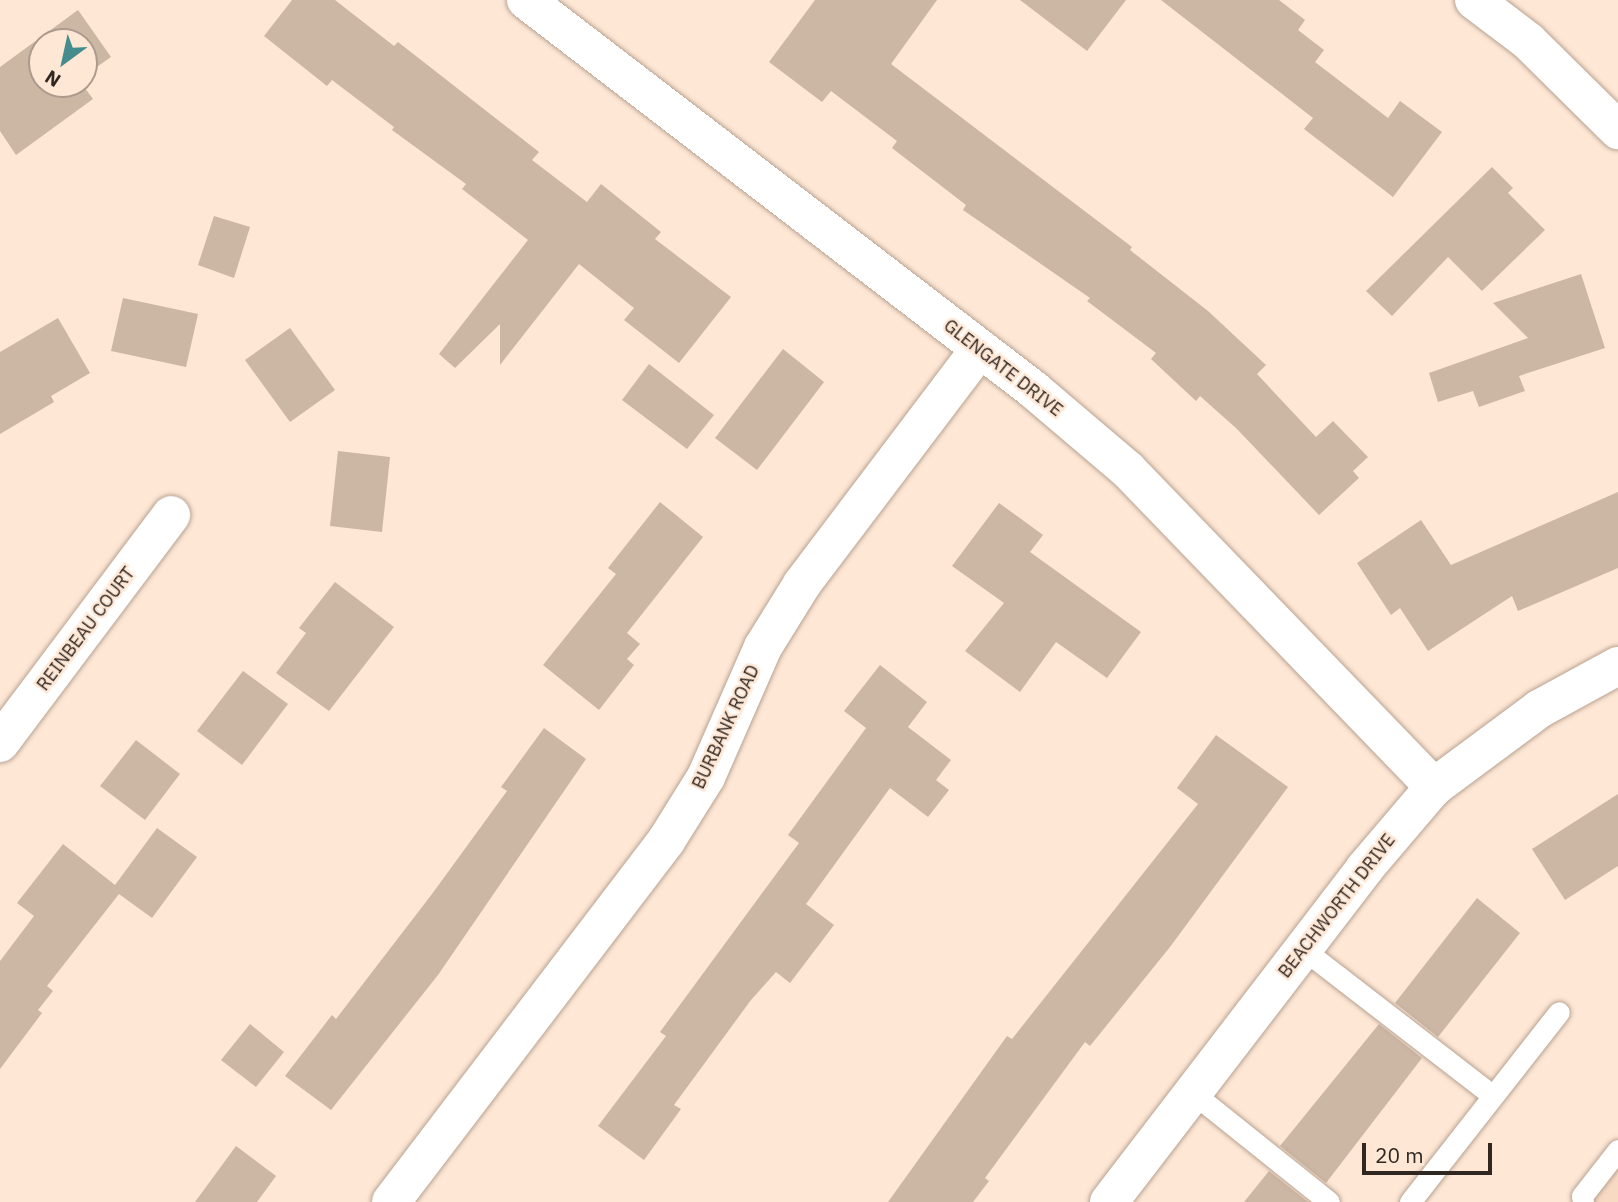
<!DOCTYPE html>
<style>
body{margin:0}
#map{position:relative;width:1618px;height:1202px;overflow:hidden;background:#fee7d5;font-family:"IBM Plex Sans",sans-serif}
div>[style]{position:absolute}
.built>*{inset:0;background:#f8dac3}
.building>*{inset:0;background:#ccb6a4}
.roads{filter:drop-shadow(0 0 2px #b8a291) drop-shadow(0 0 2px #b8a291)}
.service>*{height:21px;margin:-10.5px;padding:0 10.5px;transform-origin:10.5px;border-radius:10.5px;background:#fff}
.minor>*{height:38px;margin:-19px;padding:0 19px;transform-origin:19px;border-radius:19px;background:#fff}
span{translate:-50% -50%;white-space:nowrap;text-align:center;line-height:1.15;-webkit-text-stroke:5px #fee7d5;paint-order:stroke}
.street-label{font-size:18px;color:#302721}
.north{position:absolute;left:28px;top:28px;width:70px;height:70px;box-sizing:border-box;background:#fee7d5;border:2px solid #ac9a8d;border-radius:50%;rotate:213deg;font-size:19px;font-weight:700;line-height:28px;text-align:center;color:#302721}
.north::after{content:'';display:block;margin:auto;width:24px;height:32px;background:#448c8d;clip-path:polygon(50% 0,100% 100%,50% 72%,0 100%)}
.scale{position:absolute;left:1362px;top:1143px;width:130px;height:32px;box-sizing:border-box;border:4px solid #302721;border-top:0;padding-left:9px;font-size:21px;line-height:24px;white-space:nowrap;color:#302721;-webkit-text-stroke:5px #fee7d5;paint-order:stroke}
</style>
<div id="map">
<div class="built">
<i style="clip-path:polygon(1618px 1150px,1618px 1202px,1583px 1202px)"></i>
</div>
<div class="building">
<i style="clip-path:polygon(292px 0,335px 0,394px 46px,398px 42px,539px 152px,532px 160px,587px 202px,601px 184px,661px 232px,655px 239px,731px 297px,679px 363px,624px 320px,634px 308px,579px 264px,500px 365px,500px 324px,455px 368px,439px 354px,528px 240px,462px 189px,466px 184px,392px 130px,394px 127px,332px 80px,327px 86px,264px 36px)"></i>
<i style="clip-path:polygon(815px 0,937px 0,891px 64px,1132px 247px,1130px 250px,1208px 311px,1266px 365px,1257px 374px,1316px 437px,1333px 421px,1368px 457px,1353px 471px,1359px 478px,1319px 515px,1237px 429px,1200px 396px,1196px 401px,1151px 359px,1156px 353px,1087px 301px,1090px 298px,963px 210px,966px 205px,892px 148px,897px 141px,831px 91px,822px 102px,769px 62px)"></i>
<i style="clip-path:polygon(1020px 0,1126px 0,1087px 51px)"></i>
<i style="clip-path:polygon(1161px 0,1279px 0,1305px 20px,1298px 30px,1324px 50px,1315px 62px,1388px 118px,1400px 101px,1442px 132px,1393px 197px,1304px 129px,1313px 118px)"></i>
<i style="clip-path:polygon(78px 10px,111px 57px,84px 76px,84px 42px,42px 42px,42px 84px,82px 84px,93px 99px,16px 155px,0 131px,0 67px)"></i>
<i style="clip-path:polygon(1492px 167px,1513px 188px,1508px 193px,1545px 230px,1482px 291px,1448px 257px,1392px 316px,1366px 291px)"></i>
<i style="clip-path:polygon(214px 216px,250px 227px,234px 278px,198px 265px)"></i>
<i style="clip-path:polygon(1581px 274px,1605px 348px,1519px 376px,1525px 391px,1479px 407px,1473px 391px,1438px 402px,1429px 373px,1528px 338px,1493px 303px)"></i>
<i style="clip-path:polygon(123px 298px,198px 314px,186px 367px,111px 351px)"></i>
<i style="clip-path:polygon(58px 318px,90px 373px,51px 396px,54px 402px,0 434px,0 352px)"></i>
<i style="clip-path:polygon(290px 328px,335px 390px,290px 422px,245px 360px)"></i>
<i style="clip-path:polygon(783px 349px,824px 382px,757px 470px,715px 438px)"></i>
<i style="clip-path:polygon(649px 364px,714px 415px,687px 449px,622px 400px)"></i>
<i style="clip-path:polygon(338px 451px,390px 457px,382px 532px,330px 526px)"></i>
<i style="clip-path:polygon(1618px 492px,1618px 568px,1518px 611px,1512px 596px,1428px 651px,1400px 608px,1391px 615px,1357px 563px,1421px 520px,1451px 565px)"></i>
<i style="clip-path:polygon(660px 502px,703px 537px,627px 633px,640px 644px,627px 659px,634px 665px,599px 710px,543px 665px,616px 574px,608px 568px)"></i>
<i style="clip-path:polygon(999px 503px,1043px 535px,1030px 552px,1141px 632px,1107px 678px,1056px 642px,1020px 692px,965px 651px,1004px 603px,952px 566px)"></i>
<i style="clip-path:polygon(335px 582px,394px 627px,329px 711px,276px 673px,306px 633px,299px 628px)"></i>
<i style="clip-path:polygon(880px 665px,927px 702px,908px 727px,951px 760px,936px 780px,949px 790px,928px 817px,890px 788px,806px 904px,834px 925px,790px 983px,776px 972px,751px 1000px,674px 1105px,681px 1109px,644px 1160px,598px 1126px,666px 1036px,660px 1032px,799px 843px,788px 835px,866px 728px,844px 711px)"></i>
<i style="clip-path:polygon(243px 671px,288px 704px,242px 765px,197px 731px)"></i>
<i style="clip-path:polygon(544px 728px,586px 759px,438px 975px,331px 1110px,285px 1076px,332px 1015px,336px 1019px,432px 894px,507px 791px,501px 787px)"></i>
<i style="clip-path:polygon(1216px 735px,1288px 787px,1170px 947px,1090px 1046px,1085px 1042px,985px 1178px,989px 1181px,973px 1202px,888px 1202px,1007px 1036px,1012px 1039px,1198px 804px,1177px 788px)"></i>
<i style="clip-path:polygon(136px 740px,180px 774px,145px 820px,100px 786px)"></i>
<i style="clip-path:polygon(1618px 794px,1618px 866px,1565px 900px,1532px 849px)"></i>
<i style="clip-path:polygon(157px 828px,197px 857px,152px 918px,119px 894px,47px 986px,53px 991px,38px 1010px,42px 1013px,0 1069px,0 961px,34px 916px,17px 903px,63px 844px,115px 885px)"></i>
<i style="clip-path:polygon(1477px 898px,1520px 933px,1438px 1037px,1395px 1003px)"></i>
<i style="clip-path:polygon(250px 1024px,284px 1052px,256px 1087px,221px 1060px)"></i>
<i style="clip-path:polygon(1379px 1024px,1422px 1058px,1326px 1183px,1280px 1146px)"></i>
<i style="clip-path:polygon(236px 1146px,276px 1176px,257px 1202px,195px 1202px)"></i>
<i style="clip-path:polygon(1269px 1171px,1308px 1202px,1244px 1202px)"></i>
</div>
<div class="roads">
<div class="service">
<i style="left:1303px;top:949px;width:240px;rotate:37.7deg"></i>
<i style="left:1193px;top:1093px;width:174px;rotate:38.7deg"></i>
<i style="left:1410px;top:1202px;width:241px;rotate:-51.9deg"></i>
<i style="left:1583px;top:1202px;width:6px;rotate:-99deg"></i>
<i style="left:1582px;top:1196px;width:58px;rotate:-52deg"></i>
</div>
<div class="minor">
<i style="left:526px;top:0;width:640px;rotate:37.51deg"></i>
<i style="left:1034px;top:390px;width:123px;rotate:40.4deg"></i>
<i style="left:1128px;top:470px;width:441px;rotate:46deg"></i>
<i style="left:1474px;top:0;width:68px;rotate:37.2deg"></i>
<i style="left:1528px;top:41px;width:127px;rotate:44.7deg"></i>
<i style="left:0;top:743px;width:285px;rotate:-53.1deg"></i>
<i style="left:391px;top:1202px;width:454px;rotate:-52.7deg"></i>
<i style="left:666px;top:841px;width:75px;rotate:-58deg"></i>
<i style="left:706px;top:777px;width:142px;rotate:-66.3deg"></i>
<i style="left:763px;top:647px;width:74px;rotate:-58.2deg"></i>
<i style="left:802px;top:584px;width:295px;rotate:-52.9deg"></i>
<i style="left:1109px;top:1202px;width:421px;rotate:-52.5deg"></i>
<i style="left:1365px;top:868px;width:106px;rotate:-49.6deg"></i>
<i style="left:1434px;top:787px;width:131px;rotate:-36.6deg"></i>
<i style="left:1539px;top:709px;width:90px;rotate:-28.6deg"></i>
</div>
</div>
<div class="street-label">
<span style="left:1003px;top:368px;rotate:38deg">GLENGATE DRIVE</span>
<span style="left:86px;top:629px;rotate:-53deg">REINBEAU COURT</span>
<span style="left:726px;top:727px;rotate:-65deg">BURBANK ROAD</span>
<span style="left:1337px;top:906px;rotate:-52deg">BEACHWORTH DRIVE</span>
</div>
<div class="north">N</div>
<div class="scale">20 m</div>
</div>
